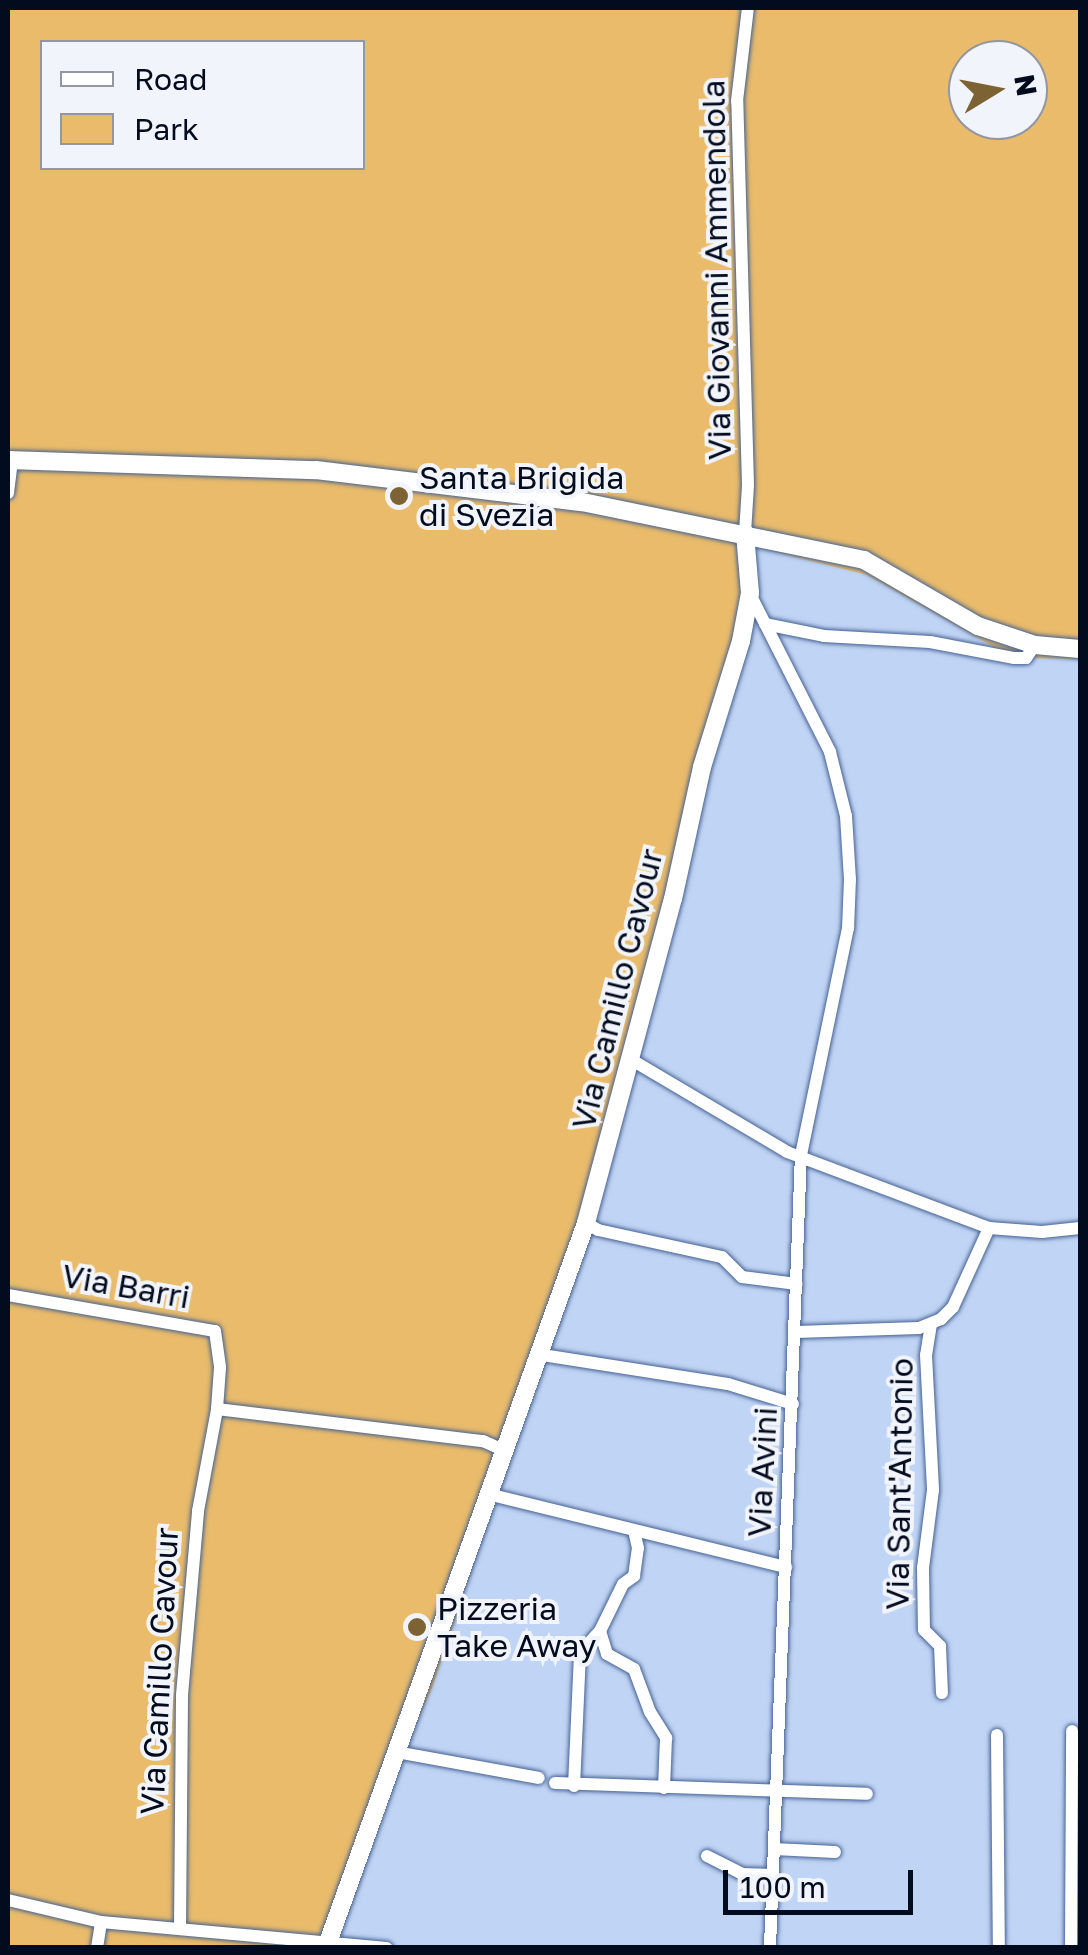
<!DOCTYPE html>
<style>
body{margin:0}
#map{position:relative;width:1088px;height:1955px;overflow:hidden;background:#c0d4f5;font-family:"Golos Text",sans-serif}
div>[style]{position:absolute}
.green>*{inset:0;background:#e9bb6b}
.roads{filter:drop-shadow(0 0 2px #456292) drop-shadow(0 0 2px #456292)}
.minor>*{height:12px;margin:-6px;padding:0 6px;transform-origin:6px;border-radius:6px;background:#fff}
.tertiary>*{height:18px;margin:-9px;padding:0 9px;transform-origin:9px;border-radius:9px;background:#fff}
.dots>*{width:28px;height:28px;translate:-50% -50%;box-sizing:border-box;border:5px solid #f1f4fa;border-radius:50%}
span{translate:-50% -50%;white-space:nowrap;text-align:center;line-height:1.15;-webkit-text-stroke:8px #f1f4fa;paint-order:stroke}
.street-label{font-size:32px;color:#030c1e}
.poi-label{font-size:32px;color:#030c1e}
.left{translate:0 -50%;text-align:left}
.frame{position:absolute;inset:0;border:10px solid #030c1e;pointer-events:none}
.legend{position:absolute;left:40px;top:40px;width:325px;height:130px;box-sizing:border-box;background:#f1f4fa;border:2px solid #9297a2;margin:0;padding:12px 18px;list-style:none;font-size:30px;color:#030c1e}
.legend li{display:flex;align-items:center;gap:20px;height:50px}
.legend b{width:50px;border:2px solid #9297a2}
.north{position:absolute;left:948px;top:40px;width:100px;height:100px;box-sizing:border-box;background:#f1f4fa;border:2px solid #9297a2;border-radius:50%;rotate:80deg;font-size:28px;font-weight:700;line-height:40px;text-align:center;color:#030c1e}
.north::after{content:'';display:block;margin:auto;width:35px;height:45px;background:#7d6334;clip-path:polygon(50% 0,100% 100%,50% 72%,0 100%)}
.scale{position:absolute;left:723px;top:1870px;width:190px;height:45px;box-sizing:border-box;border:5px solid #030c1e;border-top:0;padding-left:12px;font-size:30px;line-height:35px;white-space:nowrap;color:#030c1e;-webkit-text-stroke:8px #f1f4fa;paint-order:stroke}
</style>
<div id="map">
<div class="green">
<i style="clip-path:polygon(evenodd,8px 8px,1080px 8px,1080px 659px,1013px 658px,867px 575px,755px 547px,748px 630px,532px 1388px,433px 1686px,381px 1804px,332px 1947px,8px 1948px,8px 8px,42px 42px,362px 42px,362px 168px,42px 168px,42px 42px,8px 8px,968px 60px,1028px 60px,1028px 120px,968px 120px,968px 60px)"></i>
</div>
<div class="roads">
<div class="minor">
<i style="left:8px;top:493px;width:33px;rotate:-83deg"></i>
<i style="left:745px;top:533px;width:48px;rotate:-86.4deg"></i>
<i style="left:748px;top:485px;width:384px;rotate:-91.6deg"></i>
<i style="left:737px;top:101px;width:94px;rotate:-83.3deg"></i>
<i style="left:751px;top:596px;width:175px;rotate:63.1deg"></i>
<i style="left:830px;top:752px;width:66px;rotate:76deg"></i>
<i style="left:846px;top:816px;width:63px;rotate:86.4deg"></i>
<i style="left:850px;top:879px;width:49px;rotate:92.3deg"></i>
<i style="left:848px;top:928px;width:231px;rotate:101.7deg"></i>
<i style="left:801px;top:1154px;width:795px;rotate:92.24deg"></i>
<i style="left:765px;top:624px;width:60px;rotate:11.5deg"></i>
<i style="left:824px;top:636px;width:106px;rotate:3.2deg"></i>
<i style="left:930px;top:642px;width:86px;rotate:10.8deg"></i>
<i style="left:1014px;top:658px;width:12px"></i>
<i style="left:1026px;top:658px;width:16px;rotate:-55deg"></i>
<i style="left:630px;top:1059px;width:182px;rotate:30.6deg"></i>
<i style="left:787px;top:1152px;width:216px;rotate:20.6deg"></i>
<i style="left:989px;top:1228px;width:53px;rotate:4.3deg"></i>
<i style="left:1042px;top:1232px;width:38px;rotate:-6deg"></i>
<i style="left:586px;top:1223px;width:14px;rotate:30deg"></i>
<i style="left:598px;top:1230px;width:127px;rotate:12.3deg"></i>
<i style="left:722px;top:1257px;width:28px;rotate:45deg"></i>
<i style="left:742px;top:1277px;width:55px;rotate:7.3deg"></i>
<i style="left:8px;top:1295px;width:210px;rotate:9.9deg"></i>
<i style="left:215px;top:1331px;width:37px;rotate:82deg"></i>
<i style="left:220px;top:1368px;width:41px;rotate:94.2deg"></i>
<i style="left:931px;top:1324px;width:31px;rotate:99deg"></i>
<i style="left:926px;top:1355px;width:135px;rotate:87deg"></i>
<i style="left:933px;top:1490px;width:79px;rotate:97.3deg"></i>
<i style="left:923px;top:1568px;width:62px;rotate:89.1deg"></i>
<i style="left:924px;top:1630px;width:23px;rotate:45deg"></i>
<i style="left:940px;top:1646px;width:47px;rotate:87.6deg"></i>
<i style="left:796px;top:1332px;width:123px;rotate:-1.9deg"></i>
<i style="left:919px;top:1328px;width:24px;rotate:-22deg"></i>
<i style="left:941px;top:1319px;width:17px;rotate:-45deg"></i>
<i style="left:953px;top:1307px;width:87px;rotate:-65.5deg"></i>
<i style="left:536px;top:1354px;width:194px;rotate:8.9deg"></i>
<i style="left:728px;top:1384px;width:68px;rotate:17.1deg"></i>
<i style="left:488px;top:1494px;width:307px;rotate:13.8deg"></i>
<i style="left:600px;top:1631px;width:24px;rotate:73deg"></i>
<i style="left:607px;top:1654px;width:31px;rotate:29deg"></i>
<i style="left:634px;top:1669px;width:46px;rotate:69.6deg"></i>
<i style="left:650px;top:1712px;width:31px;rotate:58deg"></i>
<i style="left:666px;top:1738px;width:50px;rotate:92.3deg"></i>
<i style="left:997px;top:1735px;width:213px;rotate:89.5deg"></i>
<i style="left:396px;top:1752px;width:145px;rotate:10.3deg"></i>
<i style="left:555px;top:1783px;width:312px;rotate:2deg"></i>
<i style="left:574px;top:1786px;width:133px;rotate:-87.4deg"></i>
<i style="left:580px;top:1653px;width:30px;rotate:-48deg"></i>
<i style="left:600px;top:1631px;width:52px;rotate:-63.9deg"></i>
<i style="left:623px;top:1584px;width:14px;rotate:-36deg"></i>
<i style="left:634px;top:1576px;width:28px;rotate:-82deg"></i>
<i style="left:638px;top:1548px;width:17px;rotate:-103deg"></i>
<i style="left:774px;top:1849px;width:61px;rotate:2.8deg"></i>
<i style="left:707px;top:1856px;width:39px;rotate:27deg"></i>
<i style="left:742px;top:1874px;width:31px;rotate:2deg"></i>
<i style="left:8px;top:1900px;width:96px;rotate:13.3deg"></i>
<i style="left:101px;top:1922px;width:287px;rotate:5.2deg"></i>
<i style="left:180px;top:1928px;width:233px;rotate:-89.5deg"></i>
<i style="left:182px;top:1695px;width:185px;rotate:-85deg"></i>
<i style="left:198px;top:1511px;width:104px;rotate:-79.4deg"></i>
<i style="left:217px;top:1409px;width:268px;rotate:6.9deg"></i>
<i style="left:483px;top:1441px;width:22px;rotate:24deg"></i>
<i style="left:97px;top:1948px;width:26px;rotate:-81deg"></i>
<i style="left:1071px;top:1948px;width:217px;rotate:-89.7deg"></i>
</div>
<div class="tertiary">
<i style="left:8px;top:460px;width:308px;rotate:1.9deg"></i>
<i style="left:316px;top:470px;width:268px;rotate:6.9deg"></i>
<i style="left:582px;top:502px;width:288px;rotate:11.6deg"></i>
<i style="left:864px;top:560px;width:132px;rotate:30.1deg"></i>
<i style="left:978px;top:626px;width:60px;rotate:18.4deg"></i>
<i style="left:1035px;top:645px;width:45px;rotate:5.1deg"></i>
<i style="left:326px;top:1948px;width:770px;rotate:-70.27deg"></i>
<i style="left:586px;top:1223px;width:335px;rotate:-75deg"></i>
<i style="left:673px;top:899px;width:135px;rotate:-77.6deg"></i>
<i style="left:702px;top:767px;width:132px;rotate:-72.8deg"></i>
<i style="left:741px;top:641px;width:49px;rotate:-79.4deg"></i>
<i style="left:750px;top:593px;width:60px;rotate:-94.8deg"></i>
</div>
</div>
<div class="dots">
<i style="left:399px;top:496px;background:#7d6334"></i>
<i style="left:417px;top:1627px;background:#7d6334"></i>
</div>
<div class="street-label">
<span style="left:716px;top:270px;rotate:-91deg">Via Giovanni Ammendola</span>
<span style="left:617px;top:989px;rotate:-76deg">Via Camillo Cavour</span>
<span style="left:126px;top:1286px;rotate:10deg">Via Barri</span>
<span style="left:762px;top:1472px;rotate:-87deg">Via Avini</span>
<span style="left:899px;top:1484px;rotate:-89deg">Via Sant'Antonio</span>
<span style="left:159px;top:1671px;rotate:-87deg">Via Camillo Cavour</span>
</div>
<div class="poi-label">
<span class="left" style="left:419px;top:496px">Santa Brigida<br>di Svezia</span>
<span class="left" style="left:437px;top:1627px">Pizzeria<br>Take Away</span>
</div>
<div class="frame"></div>
<ul class="legend">
<li><b style="height:12px;background:#fff"></b>Road</li>
<li><b style="height:28px;background:#e9bb6b"></b>Park</li>
</ul>
<div class="north">N</div>
<div class="scale">100 m</div>
</div>
